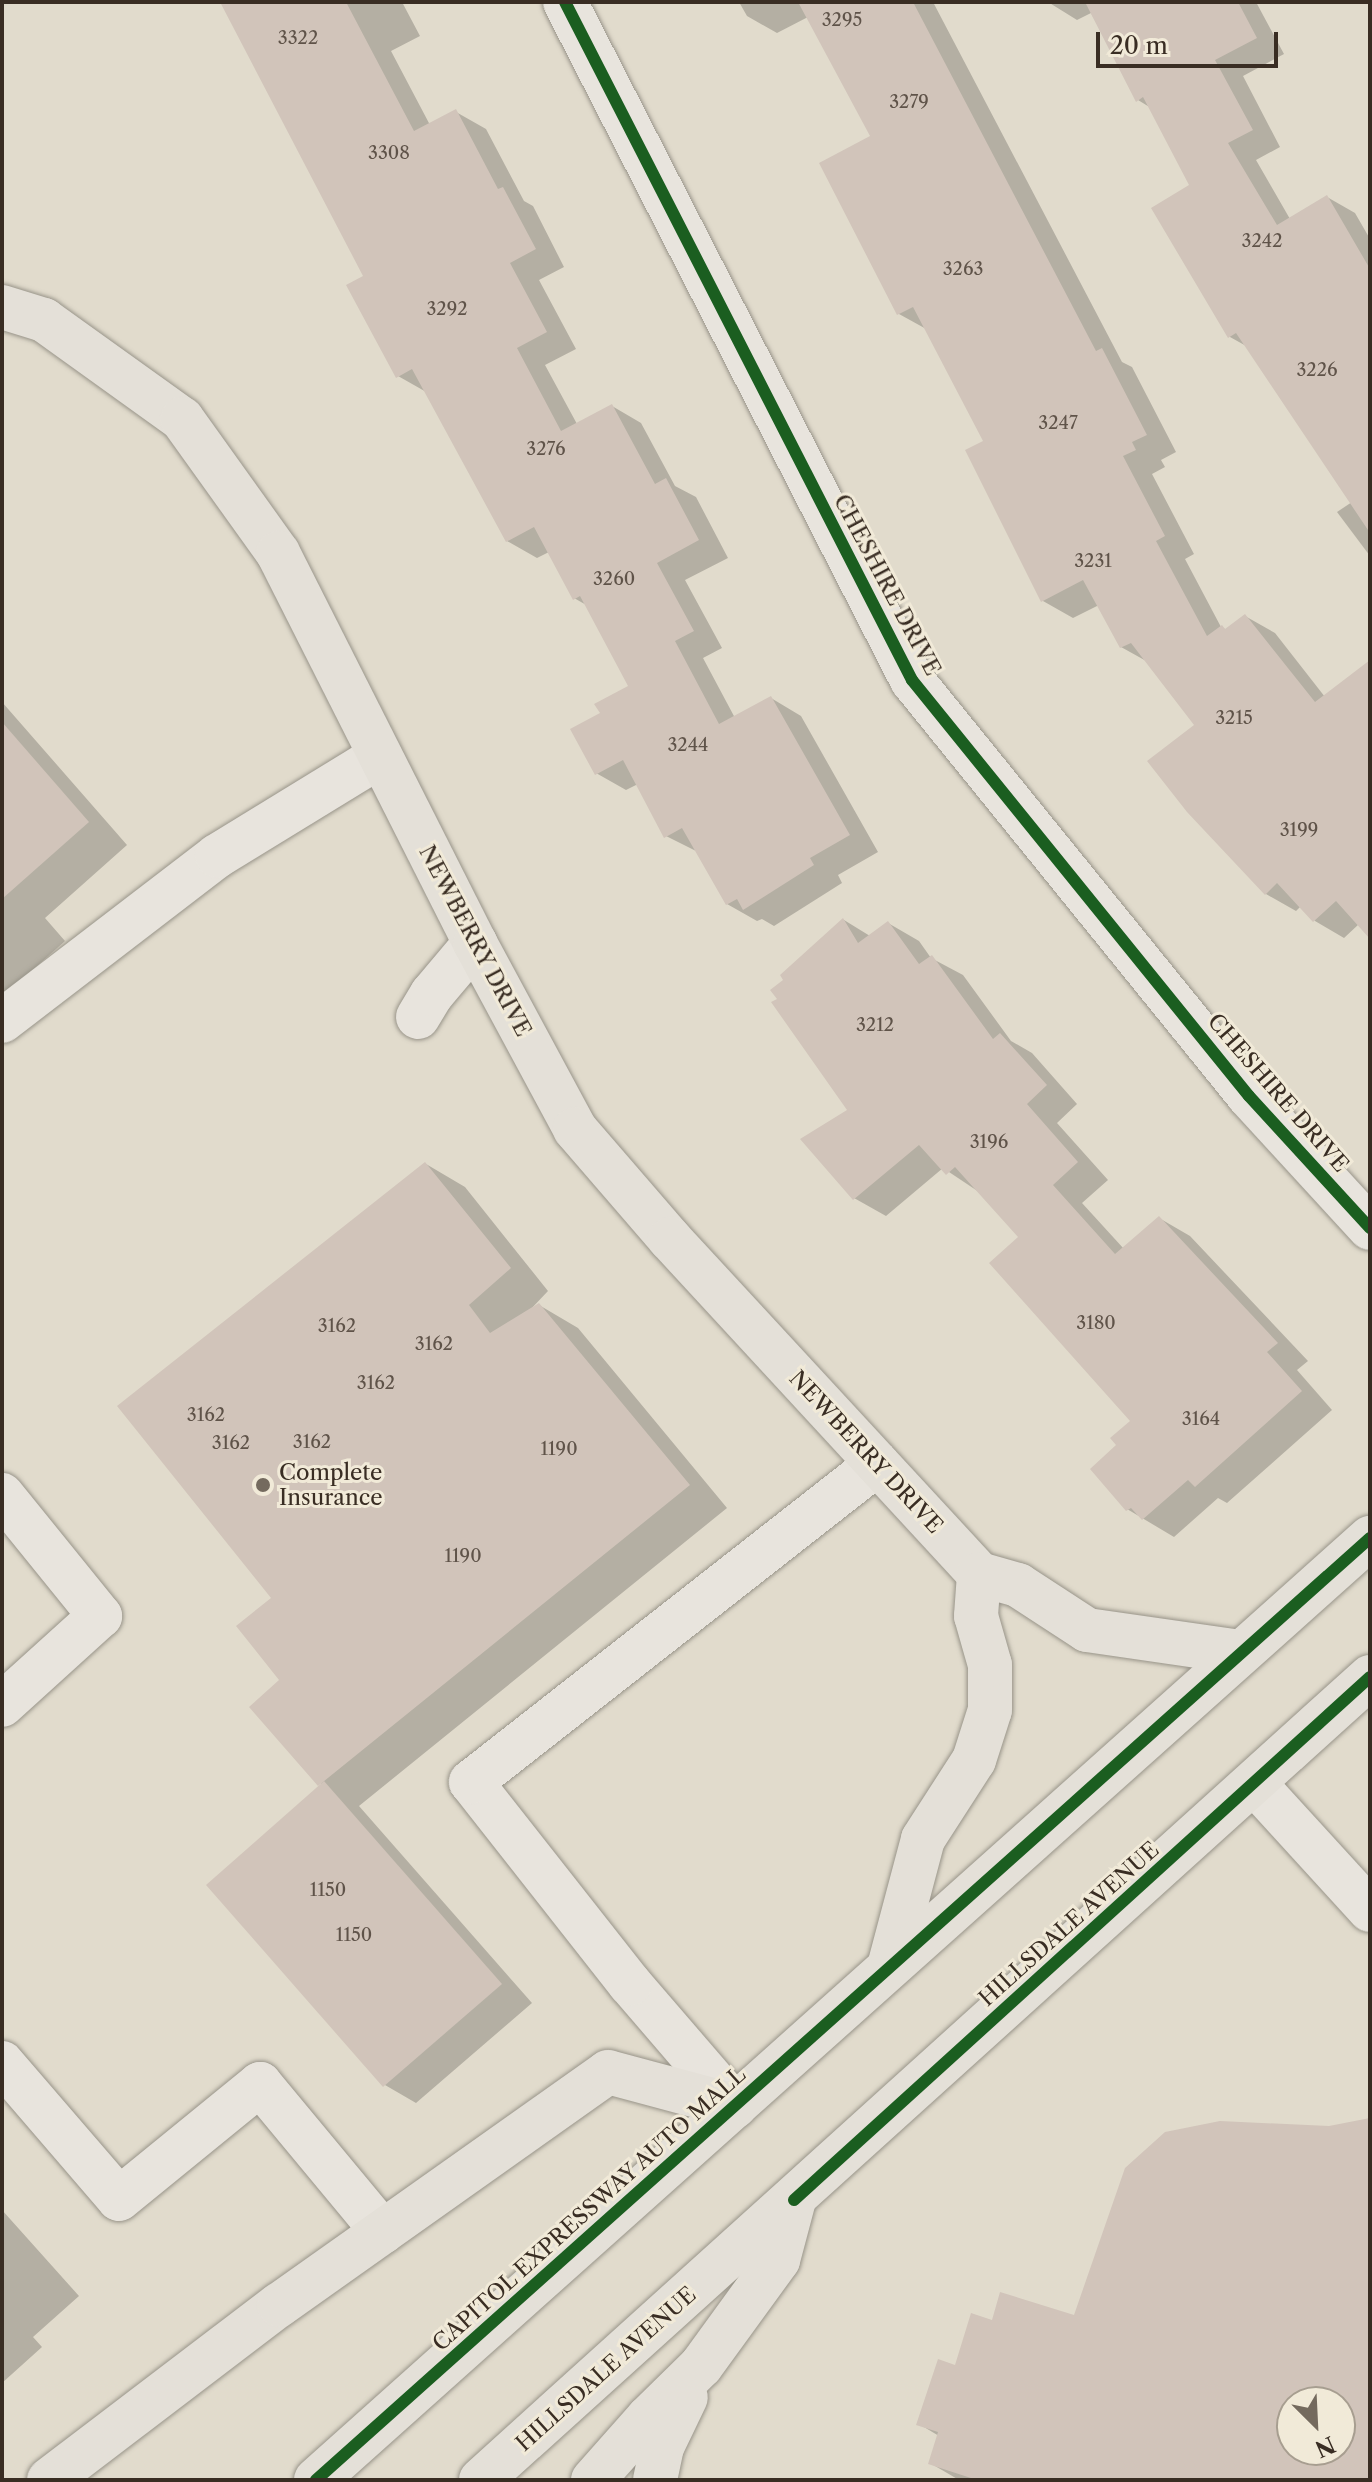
<!DOCTYPE html>
<style>
body{margin:0}
#map{position:relative;width:1372px;height:2482px;overflow:hidden;background:#e1dbcc;font-family:"Libre Caslon Text",serif}
div>[style]{position:absolute}
.shadow>*{inset:0;background:#0003}
.building>*{inset:0;background:#d1c4ba}
.roads{filter:drop-shadow(0 0 2px #989489) drop-shadow(0 0 2px #989489)}
.minor>*{height:44px;margin:-22px;padding:0 22px;transform-origin:22px;border-radius:22px;background:#e8e4dd}
.major>*{height:44px;margin:-22px;padding:0 22px;transform-origin:22px;border-radius:22px;background:#e4e0d8}
.highway>*{height:44px;margin:-22px;padding:0 22px;transform-origin:22px;border-radius:22px;background:#e4e0d8}
.cycleway>*{height:12px;margin:-6px;padding:0 6px;transform-origin:6px;border-radius:6px;background:#1b5e20}
.dots>*{width:22px;height:22px;translate:-50% -50%;box-sizing:border-box;border:4px solid #f1ead8;border-radius:50%}
span{translate:-50% -50%;white-space:nowrap;text-align:center;line-height:1.15;-webkit-text-stroke:6px #f1ead8;paint-order:stroke}
.number-label{font-size:18px;color:#5f5349}
.number-label span{-webkit-text-stroke-width:0}
.street-label{font-size:22px;color:#392d23}
.poi-label{font-size:22px;color:#392d23}
.left{translate:0 -50%;text-align:left}
.frame{position:absolute;inset:0;border:4px solid #392d23;pointer-events:none}
.north{position:absolute;left:1276px;top:2386px;width:80px;height:80px;box-sizing:border-box;background:#f1ead8;border:2px solid #a79e90;border-radius:50%;rotate:156deg;font-size:22px;font-weight:700;line-height:32px;text-align:center;color:#392d23}
.north::after{content:'';display:block;margin:auto;width:28px;height:36px;background:#746a5e;clip-path:polygon(50% 0,100% 100%,50% 72%,0 100%)}
.scale{position:absolute;left:1096px;top:32px;width:182px;height:36px;box-sizing:border-box;border:4px solid #392d23;border-top:0;padding-left:10px;font-size:24px;line-height:28px;white-space:nowrap;color:#392d23;-webkit-text-stroke:6px #f1ead8;paint-order:stroke}
</style>
<div id="map">
<div class="shadow">
<i style="clip-path:polygon(222px 2px,402px 2px,420px 36px,391px 51px,430px 125px,456px 112px,486px 129px,524px 201px,533px 206px,564px 267px,539px 280px,576px 349px,545px 365px,577px 424px,612px 406px,641px 423px,675px 486px,696px 497px,728px 558px,685px 580px,722px 648px,703px 658px,735px 718px,771px 698px,801px 716px,878px 852px,838px 875px,842px 883px,774px 926px,762px 919px,757px 921px,727px 904px,698px 852px,666px 836px,638px 784px,626px 790px,596px 773px,603px 713px,631px 686px,588px 606px,574px 598px,549px 552px,537px 558px,507px 541px,428px 393px,398px 376px,366px 277px)"></i>
<i style="clip-path:polygon(739px 2px,933px 2px,1122px 362px,1132px 367px,1176px 452px,1161px 460px,1165px 467px,1152px 474px,1194px 554px,1185px 559px,1221px 627px,1227px 630px,1245px 616px,1275px 633px,1325px 697px,1370px 662px,1370px 936px,1359px 924px,1344px 938px,1315px 921px,1301px 906px,1296px 911px,1266px 894px,1196px 725px,1148px 662px,1121px 647px,1099px 605px,1073px 618px,1043px 601px,986px 441px,928px 330px,899px 314px,872px 137px,808px 17px,777px 33px,747px 16px)"></i>
<i style="clip-path:polygon(1048px 2px,1256px 2px,1284px 54px,1243px 76px,1280px 147px,1256px 160px,1290px 219px,1327px 197px,1355px 213px,1370px 239px,1370px 556px,1337px 512px,1352px 502px,1248px 347px,1230px 337px,1191px 186px,1151px 108px,1138px 100px,1091px 13px,1077px 20px)"></i>
<i style="clip-path:polygon(2px 702px,127px 845px,45px 918px,65px 941px,2px 997px)"></i>
<i style="clip-path:polygon(844px 920px,870px 936px,888px 923px,919px 941px,931px 958px,963px 975px,1011px 1041px,1032px 1053px,1077px 1104px,1057px 1123px,1108px 1180px,1082px 1203px,1124px 1249px,1159px 1218px,1190px 1236px,1308px 1361px,1297px 1370px,1332px 1410px,1227px 1503px,1218px 1498px,1174px 1537px,1127px 1509px,1119px 1446px,1133px 1421px,1021px 1238px,979px 1192px,943px 1168px,886px 1216px,854px 1198px,850px 1110px,780px 999px,785px 981px)"></i>
<i style="clip-path:polygon(426px 1164px,465px 1187px,548px 1291px,530px 1310px,539px 1305px,578px 1328px,727px 1508px,359px 1806px,532px 2003px,416px 2103px,385px 2085px,322px 1786px,282px 1680px,274px 1598px)"></i>
<i style="clip-path:polygon(evenodd,1370px 2120px,1370px 2480px,959px 2480px,930px 2463px,939px 2436px,919px 2424px,956px 2367px,994px 2322px,1076px 2318px,1329px 2128px,1370px 2120px,1292px 2402px,1340px 2402px,1340px 2450px,1292px 2450px,1292px 2402px)"></i>
<i style="clip-path:polygon(2px 2210px,79px 2296px,33px 2337px,42px 2347px,2px 2383px)"></i>
</div>
<div class="building">
<i style="clip-path:polygon(220px 2px,346px 2px,414px 131px,456px 109px,498px 189px,503px 187px,536px 249px,510px 263px,547px 332px,517px 348px,561px 431px,612px 404px,655px 484px,666px 478px,699px 540px,657px 563px,694px 631px,675px 641px,719px 724px,771px 696px,850px 835px,810px 858px,814px 865px,743px 910px,737px 899px,726px 905px,682px 828px,664px 838px,623px 760px,595px 775px,570px 729px,600px 713px,594px 704px,628px 686px,580px 596px,573px 600px,534px 527px,506px 542px,412px 369px,396px 378px,346px 285px,363px 276px)"></i>
<i style="clip-path:polygon(798px 2px,913px 2px,1096px 351px,1102px 348px,1147px 435px,1132px 442px,1136px 450px,1123px 456px,1165px 536px,1156px 541px,1207px 636px,1222px 625px,1225px 629px,1245px 614px,1315px 702px,1370px 660px,1370px 939px,1336px 901px,1313px 922px,1277px 883px,1265px 895px,1187px 812px,1147px 761px,1194px 725px,1131px 643px,1120px 648px,1083px 580px,1041px 602px,965px 450px,983px 441px,913px 307px,897px 315px,819px 163px,870px 136px)"></i>
<i style="clip-path:polygon(1085px 2px,1238px 2px,1257px 38px,1215px 60px,1253px 130px,1228px 143px,1277px 225px,1327px 195px,1370px 269px,1370px 533px,1236px 333px,1228px 338px,1151px 208px,1189px 185px,1143px 97px,1136px 102px)"></i>
<i style="clip-path:polygon(2px 722px,89px 822px,2px 899px)"></i>
<i style="clip-path:polygon(843px 918px,858px 943px,888px 921px,919px 964px,932px 955px,993px 1039px,1000px 1033px,1047px 1085px,1027px 1104px,1078px 1162px,1053px 1185px,1115px 1254px,1159px 1216px,1278px 1343px,1267px 1352px,1302px 1391px,1195px 1487px,1188px 1480px,1142px 1520px,1131px 1508px,1126px 1511px,1090px 1469px,1116px 1445px,1110px 1438px,1130px 1421px,989px 1263px,1018px 1237px,955px 1167px,946px 1175px,919px 1145px,853px 1200px,800px 1139px,847px 1110px,771px 1002px,777px 999px,770px 990px,783px 980px,780px 975px)"></i>
<i style="clip-path:polygon(425px 1162px,511px 1268px,469px 1305px,490px 1333px,539px 1303px,690px 1485px,318px 1786px,249px 1707px,279px 1680px,236px 1626px,271px 1598px,117px 1406px)"></i>
<i style="clip-path:polygon(324px 1781px,502px 1984px,383px 2087px,206px 1885px)"></i>
<i style="clip-path:polygon(evenodd,1370px 2118px,1370px 2480px,977px 2480px,928px 2464px,938px 2432px,916px 2425px,938px 2359px,955px 2365px,971px 2313px,992px 2320px,1000px 2292px,1074px 2315px,1125px 2168px,1165px 2132px,1220px 2121px,1329px 2126px,1370px 2118px,1292px 2402px,1340px 2402px,1340px 2450px,1292px 2450px,1292px 2402px)"></i>
</div>
<div class="roads">
<div class="minor">
<i style="left:565px;top:2px;width:762px;rotate:62.9deg"></i>
<i style="left:912px;top:680px;width:535px;rotate:50.99deg"></i>
<i style="left:1249px;top:1096px;width:179px;rotate:47.5deg"></i>
<i style="left:418px;top:1017px;width:27px;rotate:-59deg"></i>
<i style="left:432px;top:994px;width:67px;rotate:-49.9deg"></i>
<i style="left:2px;top:1021px;width:271px;rotate:-37.5deg"></i>
<i style="left:217px;top:856px;width:191px;rotate:-31.5deg"></i>
<i style="left:2px;top:1495px;width:156px;rotate:51deg"></i>
<i style="left:100px;top:1616px;width:132px;rotate:137.8deg"></i>
<i style="left:1254px;top:1783px;width:172px;rotate:47.6deg"></i>
<i style="left:2px;top:2063px;width:179px;rotate:49.3deg"></i>
<i style="left:119px;top:2199px;width:182px;rotate:-39.2deg"></i>
<i style="left:260px;top:2084px;width:192px;rotate:50.3deg"></i>
<i style="left:735px;top:2106px;width:161px;rotate:-130.7deg"></i>
<i style="left:630px;top:1984px;width:257px;rotate:-128.2deg"></i>
<i style="left:471px;top:1782px;width:516px;rotate:-38.07deg"></i>
</div>
<div class="major">
<i style="left:2px;top:307px;width:44px;rotate:17.2deg"></i>
<i style="left:44px;top:320px;width:170px;rotate:35.7deg"></i>
<i style="left:182px;top:419px;width:165px;rotate:54.4deg"></i>
<i style="left:278px;top:553px;width:437px;rotate:63.2deg"></i>
<i style="left:475px;top:943px;width:211px;rotate:61.7deg"></i>
<i style="left:575px;top:1129px;width:145px;rotate:49.2deg"></i>
<i style="left:670px;top:1239px;width:456px;rotate:47.3deg"></i>
</div>
<div class="highway">
<i style="left:889px;top:1967px;width:132px;rotate:-75.1deg"></i>
<i style="left:923px;top:1839px;width:94px;rotate:-57.2deg"></i>
<i style="left:974px;top:1760px;width:52px;rotate:-72.3deg"></i>
<i style="left:990px;top:1710px;width:45px;rotate:-90deg"></i>
<i style="left:990px;top:1665px;width:51px;rotate:-105.9deg"></i>
<i style="left:976px;top:1616px;width:42px;rotate:-85.9deg"></i>
<i style="left:979px;top:1574px;width:41px;rotate:15.8deg"></i>
<i style="left:1018px;top:1585px;width:82px;rotate:33.1deg"></i>
<i style="left:1087px;top:1630px;width:155px;rotate:8.2deg"></i>
<i style="left:49px;top:2480px;width:289px;rotate:-37.3deg"></i>
<i style="left:279px;top:2305px;width:403px;rotate:-35.3deg"></i>
<i style="left:608px;top:2072px;width:131px;rotate:15deg"></i>
<i style="left:316px;top:2480px;width:1414px;rotate:-41.79deg"></i>
<i style="left:481px;top:2480px;width:1198px;rotate:-42.09deg"></i>
<i style="left:593px;top:2480px;width:83px;rotate:-48.4deg"></i>
<i style="left:648px;top:2418px;width:74px;rotate:-44.5deg"></i>
<i style="left:701px;top:2366px;width:131px;rotate:-54deg"></i>
<i style="left:778px;top:2260px;width:62px;rotate:-75.1deg"></i>
<i style="left:655px;top:2480px;width:34px;rotate:-78deg"></i>
<i style="left:662px;top:2447px;width:55px;rotate:-64.4deg"></i>
</div>
</div>
<div class="cycleway">
<i style="left:565px;top:2px;width:762px;rotate:62.9deg"></i>
<i style="left:912px;top:680px;width:535px;rotate:50.99deg"></i>
<i style="left:1249px;top:1096px;width:179px;rotate:47.5deg"></i>
<i style="left:794px;top:2200px;width:778px;rotate:-42.24deg"></i>
<i style="left:316px;top:2480px;width:1414px;rotate:-41.79deg"></i>
</div>
<div class="dots">
<i style="left:263px;top:1485px;background:#746a5e"></i>
</div>
<div class="number-label">
<span style="left:842px;top:20px">3295</span>
<span style="left:298px;top:38px">3322</span>
<span style="left:909px;top:102px">3279</span>
<span style="left:389px;top:153px">3308</span>
<span style="left:1262px;top:241px">3242</span>
<span style="left:963px;top:269px">3263</span>
<span style="left:447px;top:309px">3292</span>
<span style="left:1317px;top:370px">3226</span>
<span style="left:1058px;top:423px">3247</span>
<span style="left:546px;top:449px">3276</span>
<span style="left:1093px;top:561px">3231</span>
<span style="left:614px;top:579px">3260</span>
<span style="left:1234px;top:718px">3215</span>
<span style="left:688px;top:745px">3244</span>
<span style="left:1299px;top:830px">3199</span>
<span style="left:875px;top:1025px">3212</span>
<span style="left:989px;top:1142px">3196</span>
<span style="left:1096px;top:1323px">3180</span>
<span style="left:337px;top:1326px">3162</span>
<span style="left:434px;top:1344px">3162</span>
<span style="left:376px;top:1383px">3162</span>
<span style="left:206px;top:1415px">3162</span>
<span style="left:1201px;top:1419px">3164</span>
<span style="left:312px;top:1442px">3162</span>
<span style="left:231px;top:1443px">3162</span>
<span style="left:559px;top:1449px">1190</span>
<span style="left:463px;top:1556px">1190</span>
<span style="left:328px;top:1890px">1150</span>
<span style="left:354px;top:1935px">1150</span>
</div>
<div class="street-label">
<span style="left:887px;top:585px;rotate:62deg">CHESHIRE DRIVE</span>
<span style="left:475px;top:941px;rotate:62deg">NEWBERRY DRIVE</span>
<span style="left:1278px;top:1093px;rotate:49deg">CHESHIRE DRIVE</span>
<span style="left:866px;top:1452px;rotate:47deg">NEWBERRY DRIVE</span>
<span style="left:1069px;top:1924px;rotate:-42deg">HILLSDALE AVENUE</span>
<span style="left:589px;top:2209px;rotate:-42deg">CAPITOL EXPRESSWAY AUTO MALL</span>
<span style="left:606px;top:2369px;rotate:-42deg">HILLSDALE AVENUE</span>
</div>
<div class="poi-label">
<span class="left" style="left:279px;top:1485px">Complete<br>Insurance</span>
</div>
<div class="frame"></div>
<div class="north">N</div>
<div class="scale">20 m</div>
</div>
